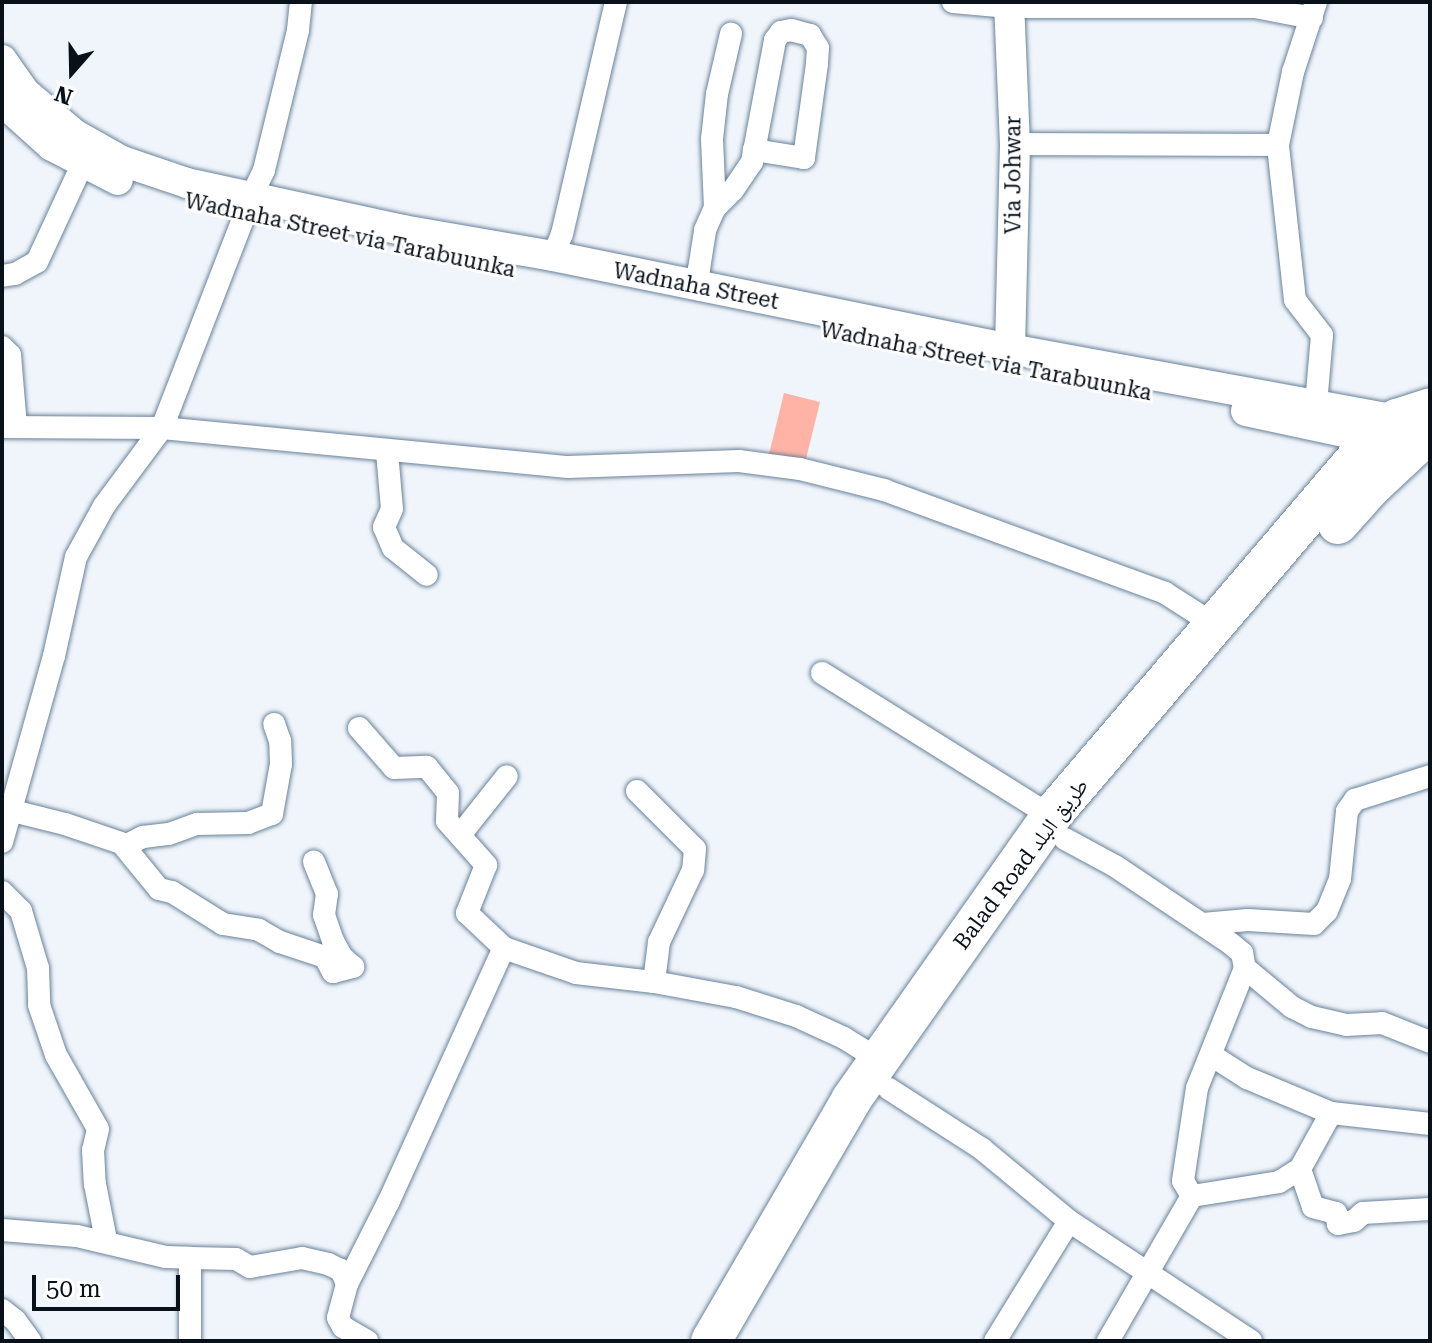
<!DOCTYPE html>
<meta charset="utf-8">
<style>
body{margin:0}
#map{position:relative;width:1432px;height:1343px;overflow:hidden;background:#f0f5fb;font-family:"Roboto Serif","Noto Naskh Arabic",serif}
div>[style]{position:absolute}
.green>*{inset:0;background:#ffb3a7}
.roads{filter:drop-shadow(0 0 2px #698299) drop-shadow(0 0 2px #698299)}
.street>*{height:22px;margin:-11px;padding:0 11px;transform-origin:11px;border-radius:11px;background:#fff}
.secondary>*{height:30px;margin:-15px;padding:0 15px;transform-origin:15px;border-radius:15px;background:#fff}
.highway>*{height:40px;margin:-20px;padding:0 20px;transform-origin:20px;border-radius:20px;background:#fff}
span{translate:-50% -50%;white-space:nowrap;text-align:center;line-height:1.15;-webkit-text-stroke:6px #fff;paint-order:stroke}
.street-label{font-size:22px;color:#08111a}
.frame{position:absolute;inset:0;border:4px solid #08111a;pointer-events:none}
.north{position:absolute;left:32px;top:32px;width:80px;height:80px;-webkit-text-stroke:6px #fff;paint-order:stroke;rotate:200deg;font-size:22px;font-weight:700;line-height:32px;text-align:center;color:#08111a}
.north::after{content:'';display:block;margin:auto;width:28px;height:36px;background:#08111a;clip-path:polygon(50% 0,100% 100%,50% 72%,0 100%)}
.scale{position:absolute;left:32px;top:1275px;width:148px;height:36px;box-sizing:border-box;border:4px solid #08111a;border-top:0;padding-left:10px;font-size:24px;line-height:28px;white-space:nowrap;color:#08111a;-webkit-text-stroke:6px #fff;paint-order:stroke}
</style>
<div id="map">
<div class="green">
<i style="clip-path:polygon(784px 393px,820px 402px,805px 463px,769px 454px)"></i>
</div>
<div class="roads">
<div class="street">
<i style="left:953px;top:2px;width:56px;rotate:5.1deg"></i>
<i style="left:1009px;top:7px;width:246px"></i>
<i style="left:1255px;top:7px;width:58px;rotate:10.9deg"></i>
<i style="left:1015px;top:144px;width:263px;rotate:0.2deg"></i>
<i style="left:250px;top:199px;width:32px;rotate:-64deg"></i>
<i style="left:264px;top:170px;width:144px;rotate:-76.3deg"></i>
<i style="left:298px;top:30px;width:28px;rotate:-84deg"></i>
<i style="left:715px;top:208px;width:69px;rotate:-92.5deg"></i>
<i style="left:712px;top:139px;width:45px;rotate:-83.7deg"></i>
<i style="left:717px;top:94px;width:62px;rotate:-76.9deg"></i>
<i style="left:553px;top:256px;width:24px;rotate:-68deg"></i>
<i style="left:562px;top:234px;width:238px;rotate:-76.9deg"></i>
<i style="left:2px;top:276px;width:13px;rotate:-9deg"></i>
<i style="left:15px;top:274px;width:25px;rotate:-29deg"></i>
<i style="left:37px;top:262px;width:107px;rotate:-65.1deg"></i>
<i style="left:693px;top:285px;width:17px;rotate:-69deg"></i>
<i style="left:699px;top:269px;width:39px;rotate:-81deg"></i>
<i style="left:705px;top:230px;width:24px;rotate:-66deg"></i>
<i style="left:715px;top:208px;width:25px;rotate:-45deg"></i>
<i style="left:733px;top:190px;width:34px;rotate:-56deg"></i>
<i style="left:752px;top:162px;width:124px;rotate:-79.3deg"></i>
<i style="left:775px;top:40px;width:10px;rotate:-53deg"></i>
<i style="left:781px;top:32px;width:10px;rotate:-11deg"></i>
<i style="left:791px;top:30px;width:20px;rotate:15deg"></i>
<i style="left:810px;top:35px;width:15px;rotate:58deg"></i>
<i style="left:818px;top:48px;width:16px;rotate:94deg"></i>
<i style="left:817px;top:64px;width:95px;rotate:97.9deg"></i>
<i style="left:804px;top:158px;width:51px;rotate:-170.9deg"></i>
<i style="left:2px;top:347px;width:11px;rotate:45deg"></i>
<i style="left:10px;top:355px;width:72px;rotate:85.2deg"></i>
<i style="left:1316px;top:404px;width:69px;rotate:-85deg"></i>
<i style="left:1322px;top:335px;width:44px;rotate:-127.6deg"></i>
<i style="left:1295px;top:300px;width:156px;rotate:-96.3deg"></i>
<i style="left:1278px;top:145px;width:75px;rotate:-78.4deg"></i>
<i style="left:1293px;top:72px;width:74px;rotate:-71.8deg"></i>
<i style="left:2px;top:427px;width:160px;rotate:0.4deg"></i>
<i style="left:162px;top:428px;width:408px;rotate:5.5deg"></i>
<i style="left:568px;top:467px;width:171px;rotate:-2deg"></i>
<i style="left:739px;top:461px;width:62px;rotate:7.5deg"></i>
<i style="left:800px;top:469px;width:87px;rotate:14deg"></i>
<i style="left:884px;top:490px;width:299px;rotate:20.1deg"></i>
<i style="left:1165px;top:593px;width:59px;rotate:32.6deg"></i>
<i style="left:387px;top:452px;width:57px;rotate:85deg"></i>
<i style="left:392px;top:509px;width:20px;rotate:114deg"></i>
<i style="left:384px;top:527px;width:23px;rotate:67deg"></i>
<i style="left:393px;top:548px;width:43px;rotate:38.5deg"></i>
<i style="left:822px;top:673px;width:270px;rotate:32deg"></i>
<i style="left:359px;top:728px;width:53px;rotate:48.8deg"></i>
<i style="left:394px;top:768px;width:33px;rotate:-2deg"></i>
<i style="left:427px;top:767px;width:33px;rotate:51deg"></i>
<i style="left:448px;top:793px;width:28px;rotate:92deg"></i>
<i style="left:447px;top:821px;width:59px;rotate:48.4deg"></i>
<i style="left:486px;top:865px;width:52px;rotate:111.6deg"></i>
<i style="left:467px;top:913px;width:51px;rotate:43.4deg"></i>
<i style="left:504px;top:948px;width:76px;rotate:19.1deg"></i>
<i style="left:576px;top:973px;width:79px;rotate:6.6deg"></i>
<i style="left:654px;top:982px;width:83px;rotate:10.4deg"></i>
<i style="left:736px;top:997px;width:63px;rotate:17.6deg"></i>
<i style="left:796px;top:1016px;width:53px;rotate:24.6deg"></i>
<i style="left:844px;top:1038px;width:40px;rotate:32deg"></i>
<i style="left:637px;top:791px;width:82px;rotate:45deg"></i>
<i style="left:695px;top:849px;width:21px;rotate:95deg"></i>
<i style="left:693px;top:870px;width:80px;rotate:115.3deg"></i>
<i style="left:659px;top:942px;width:40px;rotate:97.1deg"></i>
<i style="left:13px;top:811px;width:54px;rotate:14deg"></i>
<i style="left:65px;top:824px;width:65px;rotate:18.7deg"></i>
<i style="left:127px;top:845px;width:18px;rotate:-27deg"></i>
<i style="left:143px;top:837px;width:26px;rotate:-7deg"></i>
<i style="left:169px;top:834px;width:30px;rotate:-20deg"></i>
<i style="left:197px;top:824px;width:51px;rotate:-1.1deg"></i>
<i style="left:248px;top:823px;width:26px;rotate:-21deg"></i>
<i style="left:272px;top:814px;width:51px;rotate:-79.8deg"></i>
<i style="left:281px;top:764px;width:23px;rotate:-92deg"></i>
<i style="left:280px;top:741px;width:18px;rotate:-109deg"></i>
<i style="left:460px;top:835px;width:75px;rotate:-51.5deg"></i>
<i style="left:1065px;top:839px;width:57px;rotate:28.4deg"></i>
<i style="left:1115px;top:866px;width:138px;rotate:33.8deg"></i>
<i style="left:1230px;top:943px;width:16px;rotate:40deg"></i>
<i style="left:1242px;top:953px;width:15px;rotate:79deg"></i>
<i style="left:1245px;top:968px;width:129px;rotate:111.8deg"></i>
<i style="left:1197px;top:1088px;width:94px;rotate:98.6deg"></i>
<i style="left:1183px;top:1181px;width:17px;rotate:59deg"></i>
<i style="left:1192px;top:1196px;width:168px;rotate:120.1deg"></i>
<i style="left:2px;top:842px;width:193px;rotate:-74.4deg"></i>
<i style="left:54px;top:656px;width:101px;rotate:-77.5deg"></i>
<i style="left:76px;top:557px;width:58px;rotate:-61.2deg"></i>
<i style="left:104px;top:506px;width:97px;rotate:-53.4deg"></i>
<i style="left:162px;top:428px;width:230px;rotate:-68.8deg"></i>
<i style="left:123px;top:845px;width:57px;rotate:50.7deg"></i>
<i style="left:159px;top:889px;width:13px;rotate:13deg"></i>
<i style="left:172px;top:892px;width:60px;rotate:32.1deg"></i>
<i style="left:223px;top:924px;width:36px;rotate:9deg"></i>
<i style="left:259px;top:930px;width:24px;rotate:30deg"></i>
<i style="left:280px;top:942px;width:47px;rotate:18.4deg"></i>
<i style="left:325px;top:957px;width:17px;rotate:62deg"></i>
<i style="left:333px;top:972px;width:21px;rotate:-14deg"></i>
<i style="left:353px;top:967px;width:15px;rotate:-138deg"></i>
<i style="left:342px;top:957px;width:18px;rotate:-119deg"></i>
<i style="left:333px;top:941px;width:28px;rotate:-109deg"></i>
<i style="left:324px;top:915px;width:21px;rotate:-82deg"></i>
<i style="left:327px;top:894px;width:35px;rotate:-112deg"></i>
<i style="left:2px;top:892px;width:27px;rotate:45deg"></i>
<i style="left:21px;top:911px;width:59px;rotate:73.4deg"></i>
<i style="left:38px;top:968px;width:37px;rotate:88deg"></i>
<i style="left:39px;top:1005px;width:53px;rotate:71.2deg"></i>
<i style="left:56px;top:1055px;width:85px;rotate:60.4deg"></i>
<i style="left:98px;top:1129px;width:22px;rotate:103deg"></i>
<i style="left:93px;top:1150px;width:34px;rotate:87deg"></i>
<i style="left:95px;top:1184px;width:57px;rotate:78.9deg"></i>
<i style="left:1203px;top:924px;width:45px;rotate:-5.1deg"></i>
<i style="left:1248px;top:920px;width:66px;rotate:3.5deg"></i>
<i style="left:1314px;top:924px;width:18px;rotate:-45deg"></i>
<i style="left:1327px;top:911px;width:35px;rotate:-68deg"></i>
<i style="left:1340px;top:879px;width:68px;rotate:-84.1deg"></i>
<i style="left:1347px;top:811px;width:14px;rotate:-54deg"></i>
<i style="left:1355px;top:800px;width:79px;rotate:-17.7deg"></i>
<i style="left:1245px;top:968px;width:61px;rotate:39.7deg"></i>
<i style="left:1292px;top:1007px;width:22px;rotate:27deg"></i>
<i style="left:1312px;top:1017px;width:35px;rotate:13deg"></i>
<i style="left:1346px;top:1025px;width:36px;rotate:-3deg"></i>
<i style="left:1382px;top:1023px;width:52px;rotate:21.6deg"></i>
<i style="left:1211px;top:1055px;width:43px;rotate:32.6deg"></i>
<i style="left:1247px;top:1078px;width:91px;rotate:22.6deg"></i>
<i style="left:1331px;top:1113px;width:100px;rotate:6.3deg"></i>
<i style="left:889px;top:1089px;width:111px;rotate:32.8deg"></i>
<i style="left:982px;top:1149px;width:113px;rotate:39.6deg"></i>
<i style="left:1069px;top:1221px;width:218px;rotate:33.4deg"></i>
<i style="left:1300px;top:1169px;width:40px;rotate:71.1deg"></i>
<i style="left:1313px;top:1207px;width:24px;rotate:15deg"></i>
<i style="left:1336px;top:1213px;width:11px;rotate:80deg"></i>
<i style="left:1338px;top:1224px;width:16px;rotate:-11deg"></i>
<i style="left:1354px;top:1221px;width:12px;rotate:-42deg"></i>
<i style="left:1363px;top:1213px;width:67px;rotate:-3.4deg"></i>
<i style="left:1192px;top:1196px;width:88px;rotate:-9.1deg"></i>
<i style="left:1279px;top:1182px;width:25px;rotate:-32deg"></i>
<i style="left:1300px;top:1169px;width:64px;rotate:-61deg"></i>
<i style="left:2px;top:1230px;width:75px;rotate:4.6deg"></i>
<i style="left:77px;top:1236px;width:91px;rotate:13.3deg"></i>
<i style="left:166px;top:1257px;width:24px;rotate:2deg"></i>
<i style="left:347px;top:1284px;width:93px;rotate:-63.2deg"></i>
<i style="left:389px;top:1201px;width:278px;rotate:-65.6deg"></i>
<i style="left:2px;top:1310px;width:16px;rotate:38deg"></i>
<i style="left:15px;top:1320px;width:26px;rotate:54deg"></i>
<i style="left:190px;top:1341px;width:83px;rotate:-90deg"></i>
<i style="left:190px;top:1258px;width:46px;rotate:1.2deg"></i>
<i style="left:236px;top:1259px;width:16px;rotate:30deg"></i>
<i style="left:250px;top:1267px;width:53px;rotate:-9.8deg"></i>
<i style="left:302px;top:1258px;width:27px;rotate:13deg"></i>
<i style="left:328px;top:1264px;width:14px;rotate:25deg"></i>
<i style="left:341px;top:1270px;width:15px;rotate:67deg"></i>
<i style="left:347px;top:1284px;width:35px;rotate:105deg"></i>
<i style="left:338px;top:1318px;width:10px;rotate:61deg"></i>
<i style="left:343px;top:1327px;width:28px;rotate:30deg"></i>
<i style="left:995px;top:1341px;width:141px;rotate:-58.3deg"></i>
</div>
<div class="secondary">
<i style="left:1009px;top:2px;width:142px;rotate:87.6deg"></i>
<i style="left:1015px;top:144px;width:205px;rotate:91.4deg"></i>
<i style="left:2px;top:60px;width:39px;rotate:55deg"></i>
<i style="left:24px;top:92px;width:65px;rotate:40deg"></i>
<i style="left:74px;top:134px;width:55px;rotate:29.4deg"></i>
<i style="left:122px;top:161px;width:69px;rotate:18.7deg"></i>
<i style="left:187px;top:183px;width:221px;rotate:12.3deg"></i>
<i style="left:403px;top:230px;width:152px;rotate:9.8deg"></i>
<i style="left:553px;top:256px;width:466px;rotate:11.5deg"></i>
<i style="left:1010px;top:349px;width:406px;rotate:10.4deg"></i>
<i style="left:2px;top:101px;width:67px;rotate:42deg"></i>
<i style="left:52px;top:146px;width:74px;rotate:27.3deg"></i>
<i style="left:1246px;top:411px;width:147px;rotate:12.1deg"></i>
</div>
<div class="highway">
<i style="left:1338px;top:524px;width:51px;rotate:-48.2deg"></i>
<i style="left:1372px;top:486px;width:79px;rotate:-43deg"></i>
<i style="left:711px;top:1341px;width:279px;rotate:-59.8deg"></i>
<i style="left:851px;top:1100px;width:347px;rotate:-54.8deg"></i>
<i style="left:1051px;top:816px;width:497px;rotate:-49.5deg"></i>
<i style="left:1374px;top:438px;width:30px;rotate:-40deg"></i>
<i style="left:1397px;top:419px;width:35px;rotate:-18deg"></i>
</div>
</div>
<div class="street-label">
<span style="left:1013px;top:175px;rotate:-90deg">Via Johwar</span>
<span style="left:350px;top:235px;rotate:12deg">Wadnaha Street via Tarabuunka</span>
<span style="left:696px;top:286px;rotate:11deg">Wadnaha Street</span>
<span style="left:986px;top:361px;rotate:11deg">Wadnaha Street via Tarabuunka</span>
<span style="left:1021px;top:864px;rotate:-53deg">Balad Road طريق البلد</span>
</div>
<div class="frame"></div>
<div class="north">N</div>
<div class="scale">50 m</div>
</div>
